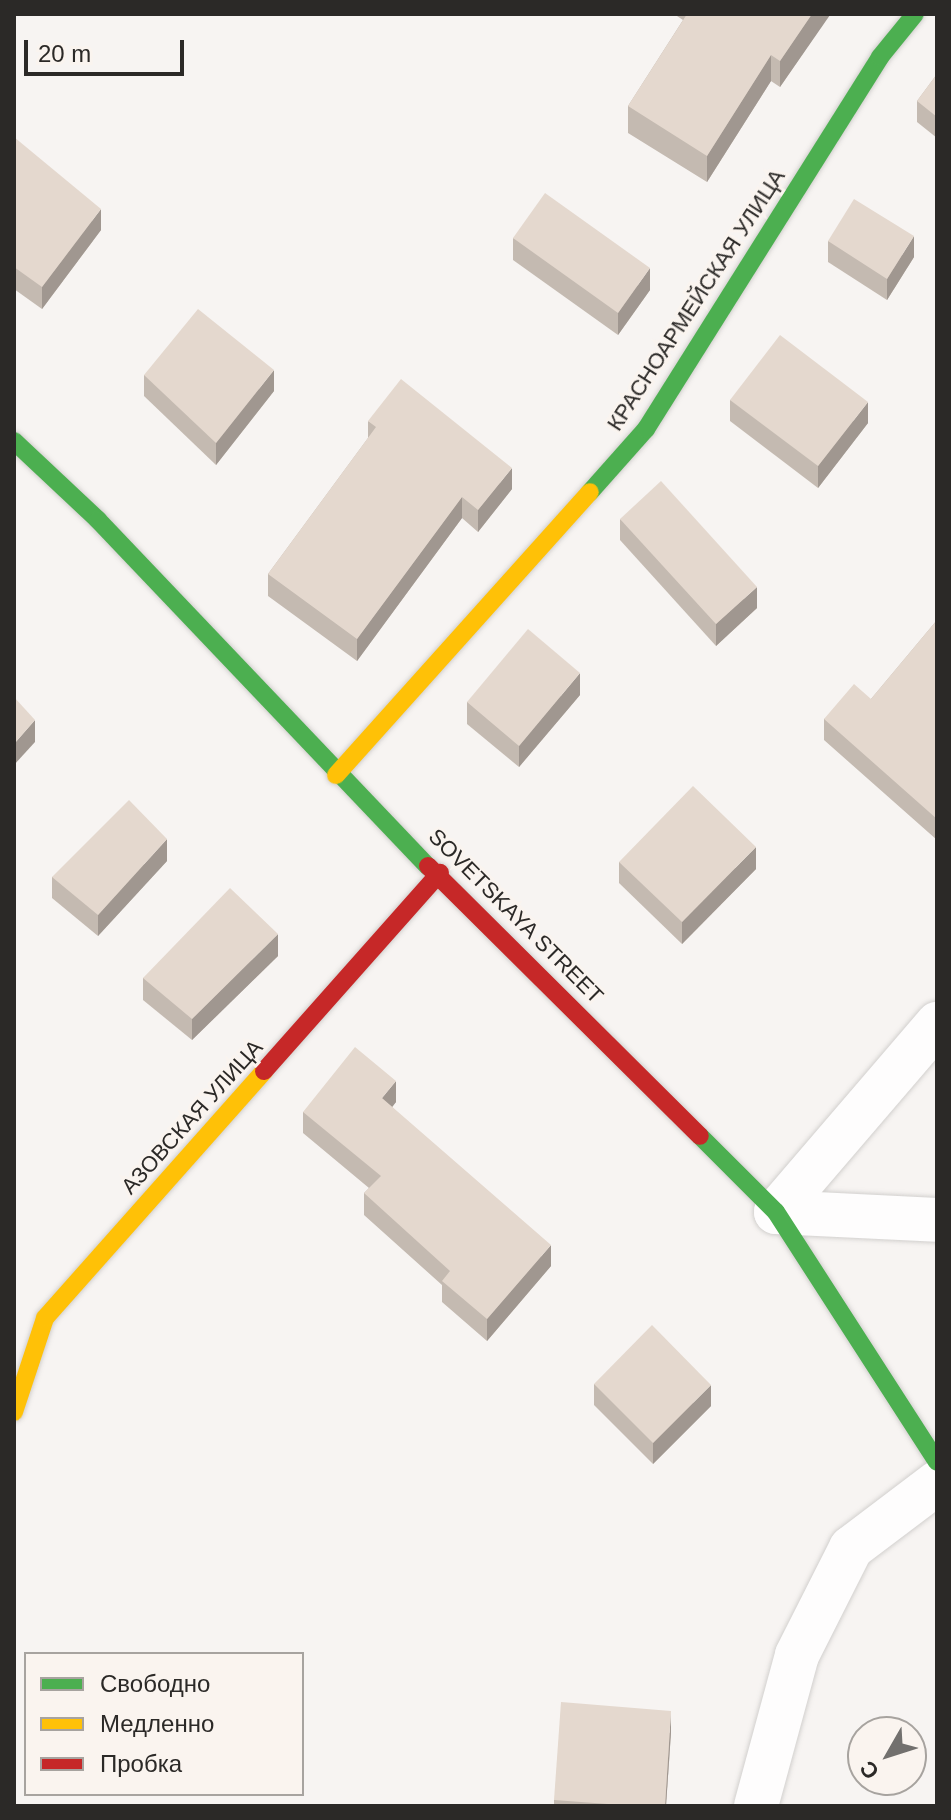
<!DOCTYPE html>
<meta charset="utf-8">
<style>
body{margin:0}
#map{position:relative;width:951px;height:1820px;overflow:hidden;background:#f7f4f2;font-family:Arial,sans-serif}
div>[style]{position:absolute}
.roads{filter:drop-shadow(0 0 2px #d2d0ce) drop-shadow(0 0 2px #d2d0ce)}
.street>*{height:44px;margin:-22px;padding:0 22px;transform-origin:22px;border-radius:22px;background:#fefdfd}
.fast>*{height:18px;margin:-9px;padding:0 9px;transform-origin:9px;border-radius:9px;background:#4caf50}
.slow>*{height:18px;margin:-9px;padding:0 9px;transform-origin:9px;border-radius:9px;background:#ffc107}
.jam>*{height:18px;margin:-9px;padding:0 9px;transform-origin:9px;border-radius:9px;background:#c62828}
.wall>*{inset:0;background:#c4bab1}
.shaded-wall>*{inset:0;background:#a09790}
.building>*{inset:0;background:#e4d8ce}
span{translate:-50% -50%;white-space:nowrap;text-align:center;line-height:1.15;-webkit-text-stroke:6px #faf4ef;paint-order:stroke}
.street-label{font-size:22px;color:#2b2927}
.frame{position:absolute;inset:0;border:16px solid #2b2927;pointer-events:none}
.legend{position:absolute;left:24px;top:1652px;width:280px;height:144px;box-sizing:border-box;background:#faf4ef;border:2px solid #a7a39f;margin:0;padding:10px 14px;list-style:none;font-size:24px;color:#2b2927}
.legend li{display:flex;align-items:center;gap:16px;height:40px}
.legend b{width:40px;border:2px solid #a7a39f}
.north{position:absolute;left:847px;top:1716px;width:80px;height:80px;box-sizing:border-box;background:#faf4ef;border:2px solid #a7a39f;border-radius:50%;rotate:231deg;font-size:22px;font-weight:700;line-height:32px;text-align:center;color:#2b2927}
.north::after{content:'';display:block;margin:auto;width:28px;height:36px;background:#72706e;clip-path:polygon(50% 0,100% 100%,50% 72%,0 100%)}
.scale{position:absolute;left:24px;top:40px;width:160px;height:36px;box-sizing:border-box;border:4px solid #2b2927;border-top:0;padding-left:10px;font-size:24px;line-height:28px;white-space:nowrap;color:#2b2927;-webkit-text-stroke:6px #faf4ef;paint-order:stroke}
</style>
<div id="map">
<div class="roads">
<div class="street">
<i style="left:776px;top:1212px;width:248px;rotate:-49.4deg"></i>
<i style="left:776px;top:1212px;width:161px;rotate:2.8deg"></i>
<i style="left:756px;top:1806px;width:156px;rotate:-74.8deg"></i>
<i style="left:797px;top:1655px;width:120px;rotate:-63.2deg"></i>
<i style="left:851px;top:1548px;width:108px;rotate:-37.1deg"></i>
</div>
<div class="fast">
<i style="left:14px;top:441px;width:115px;rotate:43.2deg"></i>
<i style="left:98px;top:520px;width:478px;rotate:46.4deg"></i>
<i style="left:590px;top:492px;width:84px;rotate:-48.4deg"></i>
<i style="left:646px;top:429px;width:439px;rotate:-57.8deg"></i>
<i style="left:880px;top:57px;width:55px;rotate:-50.9deg"></i>
<i style="left:700px;top:1136px;width:107px;rotate:45deg"></i>
<i style="left:776px;top:1212px;width:297px;rotate:57.2deg"></i>
</div>
<div class="slow">
<i style="left:336px;top:775px;width:380px;rotate:-48.1deg"></i>
<i style="left:14px;top:1412px;width:99px;rotate:-71.7deg"></i>
<i style="left:45px;top:1318px;width:330px;rotate:-48.4deg"></i>
</div>
<div class="jam">
<i style="left:428px;top:866px;width:383px;rotate:44.8deg"></i>
<i style="left:264px;top:1071px;width:265px;rotate:-48.4deg"></i>
</div>
</div>
<div class="wall">
<i style="clip-path:polygon(674px 14px,830px 14px,780px 87px,771px 81px,707px 182px,628px 133px,628px 106px,683px 20px)"></i>
<i style="clip-path:polygon(937px 74px,937px 138px,917px 122px,917px 101px)"></i>
<i style="clip-path:polygon(14px 137px,101px 230px,42px 309px,14px 289px)"></i>
<i style="clip-path:polygon(513px 238px,650px 290px,618px 335px,513px 260px)"></i>
<i style="clip-path:polygon(828px 241px,914px 257px,887px 300px,828px 262px)"></i>
<i style="clip-path:polygon(144px 375px,274px 391px,216px 465px,144px 396px)"></i>
<i style="clip-path:polygon(730px 400px,868px 423px,818px 488px,730px 421px)"></i>
<i style="clip-path:polygon(368px 421px,512px 489px,478px 532px,462px 518px,357px 661px,268px 596px,268px 574px,368px 438px)"></i>
<i style="clip-path:polygon(620px 519px,757px 608px,716px 646px,620px 540px)"></i>
<i style="clip-path:polygon(937px 620px,937px 840px,824px 740px,824px 719px,871px 699px)"></i>
<i style="clip-path:polygon(580px 695px,519px 767px,467px 724px,467px 702px)"></i>
<i style="clip-path:polygon(167px 861px,98px 936px,52px 898px,52px 877px)"></i>
<i style="clip-path:polygon(619px 862px,756px 869px,682px 944px,619px 883px)"></i>
<i style="clip-path:polygon(278px 956px,192px 1040px,143px 1000px,143px 978px)"></i>
<i style="clip-path:polygon(396px 1102px,392px 1107px,551px 1266px,487px 1341px,442px 1302px,442px 1285px,364px 1215px,364px 1193px,369px 1188px,303px 1133px,303px 1112px)"></i>
<i style="clip-path:polygon(594px 1384px,711px 1406px,653px 1464px,594px 1405px)"></i>
<i style="clip-path:polygon(671px 1732px,666px 1806px,554px 1806px,554px 1800px)"></i>
</div>
<div class="shaded-wall">
<i style="clip-path:polygon(812px 14px,830px 14px,830px 15px,780px 87px,780px 61px)"></i>
<i style="clip-path:polygon(771px 55px,771px 81px,707px 182px,707px 156px)"></i>
<i style="clip-path:polygon(101px 209px,101px 230px,42px 309px,42px 287px)"></i>
<i style="clip-path:polygon(914px 236px,914px 257px,887px 300px,887px 279px)"></i>
<i style="clip-path:polygon(650px 268px,650px 290px,618px 335px,618px 313px)"></i>
<i style="clip-path:polygon(274px 370px,274px 391px,216px 465px,216px 443px)"></i>
<i style="clip-path:polygon(868px 402px,868px 423px,818px 488px,818px 466px)"></i>
<i style="clip-path:polygon(512px 468px,512px 489px,478px 532px,478px 510px)"></i>
<i style="clip-path:polygon(462px 497px,462px 518px,357px 661px,357px 639px)"></i>
<i style="clip-path:polygon(757px 587px,757px 608px,716px 646px,716px 624px)"></i>
<i style="clip-path:polygon(580px 673px,580px 695px,519px 767px,519px 746px)"></i>
<i style="clip-path:polygon(35px 720px,35px 742px,14px 765px,14px 744px)"></i>
<i style="clip-path:polygon(167px 839px,167px 861px,98px 936px,98px 915px)"></i>
<i style="clip-path:polygon(756px 847px,756px 869px,682px 944px,682px 922px)"></i>
<i style="clip-path:polygon(278px 934px,278px 956px,192px 1040px,192px 1019px)"></i>
<i style="clip-path:polygon(396px 1081px,396px 1102px,382px 1120px,382px 1098px)"></i>
<i style="clip-path:polygon(551px 1245px,551px 1266px,487px 1341px,487px 1319px)"></i>
<i style="clip-path:polygon(711px 1385px,711px 1406px,653px 1464px,653px 1443px)"></i>
<i style="clip-path:polygon(671px 1711px,671px 1732px,666px 1806px,665px 1806px)"></i>
</div>
<div class="building">
<i style="clip-path:polygon(687px 14px,812px 14px,780px 61px,771px 55px,707px 156px,628px 106px)"></i>
<i style="clip-path:polygon(937px 74px,937px 117px,917px 101px)"></i>
<i style="clip-path:polygon(14px 137px,101px 209px,42px 287px,14px 267px)"></i>
<i style="clip-path:polygon(545px 193px,650px 268px,618px 313px,513px 238px)"></i>
<i style="clip-path:polygon(854px 199px,914px 236px,887px 279px,828px 241px)"></i>
<i style="clip-path:polygon(198px 309px,274px 370px,216px 443px,144px 375px)"></i>
<i style="clip-path:polygon(780px 335px,868px 402px,818px 466px,730px 400px)"></i>
<i style="clip-path:polygon(401px 379px,512px 468px,478px 510px,462px 497px,357px 639px,268px 574px,376px 427px,368px 421px)"></i>
<i style="clip-path:polygon(661px 481px,757px 587px,716px 624px,620px 519px)"></i>
<i style="clip-path:polygon(937px 620px,937px 819px,824px 719px,854px 684px,871px 699px)"></i>
<i style="clip-path:polygon(528px 629px,580px 673px,519px 746px,467px 702px)"></i>
<i style="clip-path:polygon(14px 697px,35px 720px,14px 744px)"></i>
<i style="clip-path:polygon(693px 786px,756px 847px,682px 922px,619px 862px)"></i>
<i style="clip-path:polygon(129px 800px,167px 839px,98px 915px,52px 877px)"></i>
<i style="clip-path:polygon(230px 888px,278px 934px,192px 1019px,143px 978px)"></i>
<i style="clip-path:polygon(355px 1047px,396px 1081px,382px 1098px,551px 1245px,487px 1319px,442px 1281px,450px 1271px,364px 1193px,381px 1176px,303px 1112px)"></i>
<i style="clip-path:polygon(652px 1325px,711px 1385px,653px 1443px,594px 1384px)"></i>
<i style="clip-path:polygon(561px 1702px,671px 1711px,665px 1806px,635px 1806px,554px 1800px)"></i>
</div>
<div class="street-label">
<span style="left:696px;top:300px;rotate:-57deg">КРАСНОАРМЕЙСКАЯ УЛИЦА</span>
<span style="left:516px;top:916px;rotate:45deg">SOVETSKAYA STREET</span>
<span style="left:192px;top:1117px;rotate:-48deg">АЗОВСКАЯ УЛИЦА</span>
</div>
<div class="frame"></div>
<ul class="legend">
<li><b style="height:10px;background:#4caf50"></b>Свободно</li>
<li><b style="height:10px;background:#ffc107"></b>Медленно</li>
<li><b style="height:10px;background:#c62828"></b>Пробка</li>
</ul>
<div class="north">С</div>
<div class="scale">20 m</div>
</div>
